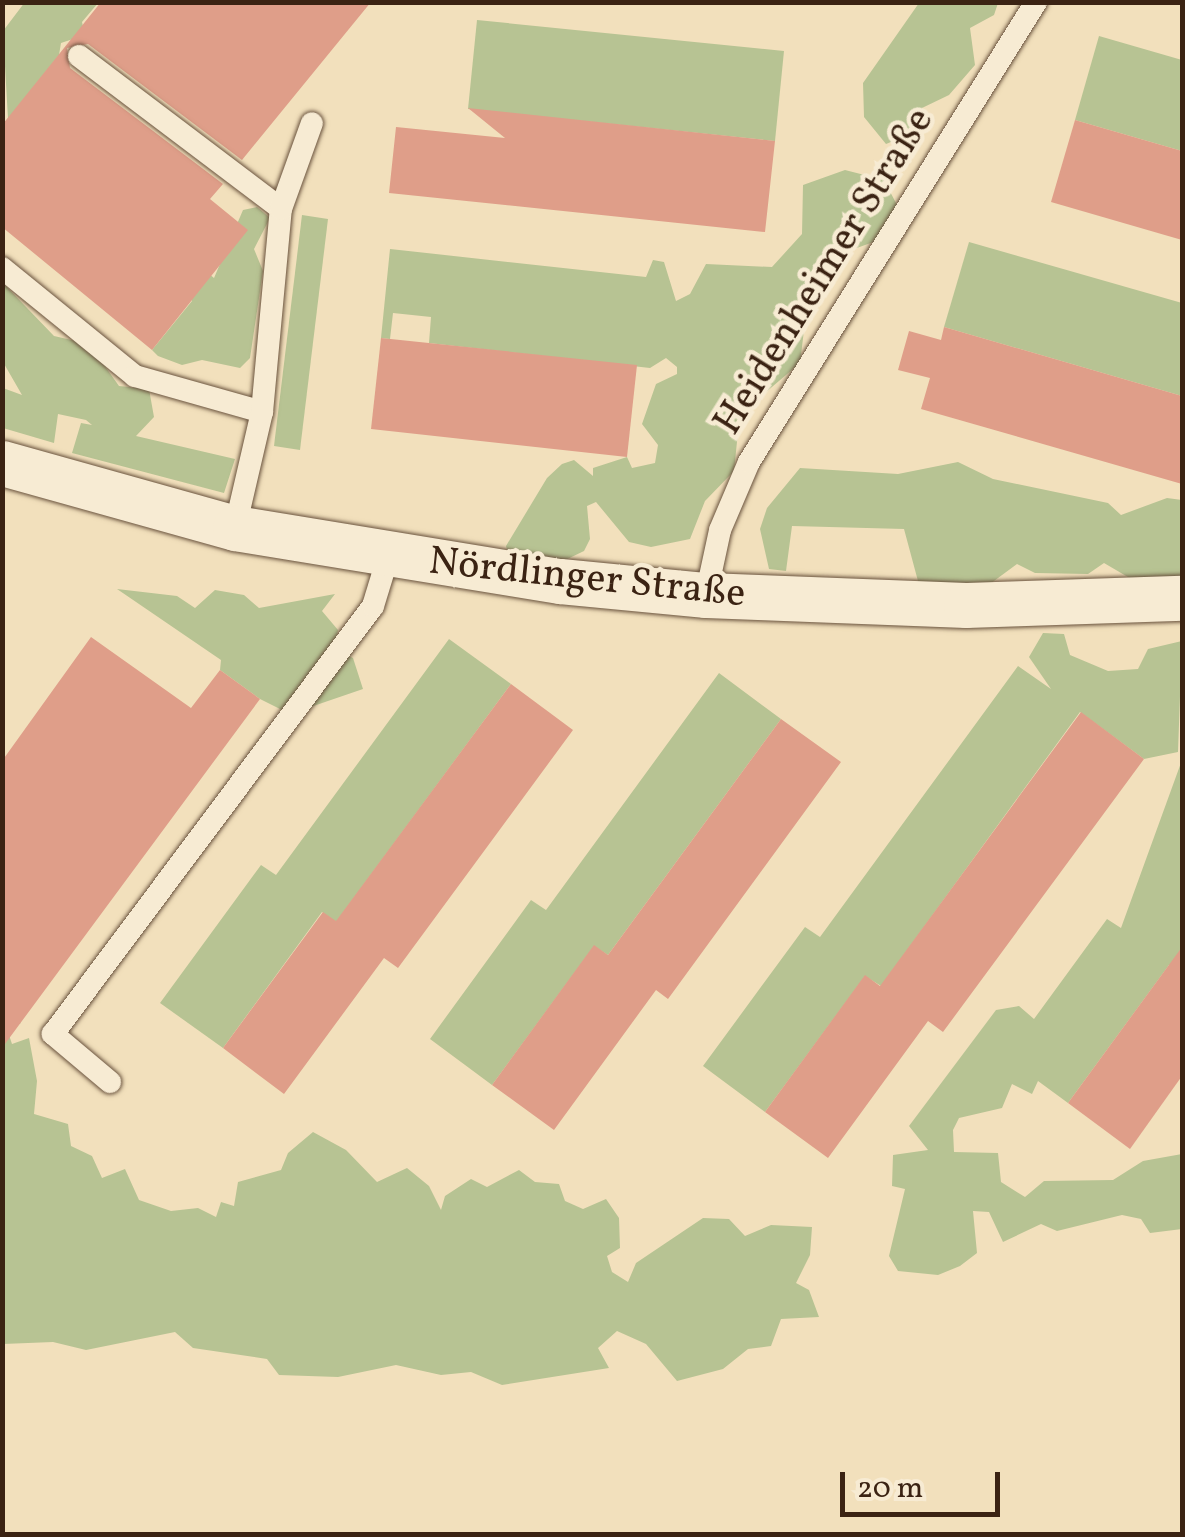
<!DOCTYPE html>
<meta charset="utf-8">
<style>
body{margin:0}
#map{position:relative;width:1185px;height:1537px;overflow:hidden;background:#f2e0bc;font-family:Vollkorn,serif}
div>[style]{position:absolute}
.green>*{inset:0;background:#b7c393}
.building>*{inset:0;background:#df9e89}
.roads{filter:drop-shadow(0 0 2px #69523d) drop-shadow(0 0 2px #69523d)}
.service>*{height:22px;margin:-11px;padding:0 11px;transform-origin:11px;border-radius:11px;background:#f7ebd3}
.minor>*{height:45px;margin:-22.5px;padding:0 22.5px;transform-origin:22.5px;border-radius:22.5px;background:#f7ebd3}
span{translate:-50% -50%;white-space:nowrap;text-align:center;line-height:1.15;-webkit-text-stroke:9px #f7ebd3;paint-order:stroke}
.street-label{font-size:40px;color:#3b2313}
.frame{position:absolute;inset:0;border:5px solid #3b2313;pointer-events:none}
.scale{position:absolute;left:840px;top:1472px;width:160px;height:45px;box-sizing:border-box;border:5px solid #3b2313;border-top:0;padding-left:12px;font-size:30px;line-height:35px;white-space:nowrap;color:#3b2313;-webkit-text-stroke:8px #f7ebd3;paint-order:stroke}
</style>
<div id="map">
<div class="green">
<i style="clip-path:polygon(25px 2px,98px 3px,82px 22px,85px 35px,61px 43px,59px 55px,8px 119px,3px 31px)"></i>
<i style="clip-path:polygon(919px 3px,998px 3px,994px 15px,970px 28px,975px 65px,949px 95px,922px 108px,911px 134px,886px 144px,864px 117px,863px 83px)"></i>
<i style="clip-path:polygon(477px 20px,784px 51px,775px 141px,468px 109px)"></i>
<i style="clip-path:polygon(1099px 36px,1182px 60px,1182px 151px,1075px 120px)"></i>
<i style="clip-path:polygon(845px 170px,884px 180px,897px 205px,879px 240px,840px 254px,833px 264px,826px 291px,806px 314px,800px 363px,758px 399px,738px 432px,734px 471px,705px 501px,690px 539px,651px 547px,629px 542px,596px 502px,587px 506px,590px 539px,584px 551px,557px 564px,509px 557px,506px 546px,547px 478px,562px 464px,574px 460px,593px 476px,593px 468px,627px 457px,632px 468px,655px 463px,658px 445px,642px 424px,656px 384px,677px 374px,677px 367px,666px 358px,650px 368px,429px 343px,431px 317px,393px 313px,390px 339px,381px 338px,390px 249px,646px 277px,653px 260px,664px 262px,676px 301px,690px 294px,706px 264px,772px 267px,802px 234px,803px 185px)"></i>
<i style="clip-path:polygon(257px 207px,270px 218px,254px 249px,263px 271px,250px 358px,240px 368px,202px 360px,182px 365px,158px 356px,152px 350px,192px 301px,187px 292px,208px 273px,214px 278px,243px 210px)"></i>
<i style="clip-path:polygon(302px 215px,328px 219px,300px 450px,274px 446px)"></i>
<i style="clip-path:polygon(969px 242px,1182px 303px,1182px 396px,944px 327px)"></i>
<i style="clip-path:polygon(2px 282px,54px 336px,89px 344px,119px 386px,149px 389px,154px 417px,136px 436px,235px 459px,224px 493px,72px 453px,81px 423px,92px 425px,86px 420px,58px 414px,54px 443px,3px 428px,3px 388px,22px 395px,3px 362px)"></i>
<i style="clip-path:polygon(958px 462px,993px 479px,1108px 503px,1121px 515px,1167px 498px,1182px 500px,1182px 591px,1133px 580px,1104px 563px,1088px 574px,1035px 573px,1017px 564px,979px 592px,922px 596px,904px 529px,792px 526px,786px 571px,769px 569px,760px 529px,767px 508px,800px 468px,898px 474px)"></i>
<i style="clip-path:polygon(117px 589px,177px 596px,195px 608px,215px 590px,244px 595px,259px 608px,335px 594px,322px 611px,338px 630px,335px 649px,353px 658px,363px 689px,290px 714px,260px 699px,220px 670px,221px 660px)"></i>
<i style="clip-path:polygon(1043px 633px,1064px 634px,1070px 655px,1108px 671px,1138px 669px,1148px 649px,1182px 641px,1178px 752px,1144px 759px,1080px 712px,881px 986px,865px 976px,765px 1112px,703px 1066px,805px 927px,820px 937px,1018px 666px,1051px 689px,1029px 657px)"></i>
<i style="clip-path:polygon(449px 639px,511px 684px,336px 922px,322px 912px,223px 1048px,160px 1003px,261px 865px,276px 875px)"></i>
<i style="clip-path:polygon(719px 673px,781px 719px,608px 955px,594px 946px,492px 1085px,430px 1039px,531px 900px,546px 910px)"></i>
<i style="clip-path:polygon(1182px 760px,1182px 974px,1169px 965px,1068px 1103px,1038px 1081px,1032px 1094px,1012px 1084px,1002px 1108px,959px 1118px,953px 1130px,954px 1152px,998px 1153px,1001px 1182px,1025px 1197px,1044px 1181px,1113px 1180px,1143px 1161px,1182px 1154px,1182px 1229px,1150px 1233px,1141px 1219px,1122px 1215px,1057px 1231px,1041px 1224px,1003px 1242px,989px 1212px,973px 1211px,977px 1253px,960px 1266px,938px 1275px,898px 1271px,889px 1256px,905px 1189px,892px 1186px,893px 1155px,928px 1150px,909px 1126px,996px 1010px,1019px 1006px,1034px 1019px,1107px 919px,1121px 928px)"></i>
<i style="clip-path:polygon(2px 1010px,21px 1023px,7px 1029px,12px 1044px,29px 1038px,37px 1081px,34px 1114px,68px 1124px,71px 1146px,92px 1156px,102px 1178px,125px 1169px,139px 1200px,171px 1211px,198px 1208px,216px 1217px,221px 1202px,234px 1206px,238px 1182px,281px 1170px,288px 1153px,313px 1132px,346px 1150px,377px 1182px,407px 1168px,429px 1186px,441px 1210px,445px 1196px,471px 1179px,487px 1187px,519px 1170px,535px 1182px,559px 1184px,565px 1201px,583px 1209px,606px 1199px,619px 1218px,620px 1248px,607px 1256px,612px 1272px,628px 1282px,636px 1263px,703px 1218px,729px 1219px,745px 1236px,771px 1225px,812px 1227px,810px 1255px,796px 1283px,809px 1290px,819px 1317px,781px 1319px,771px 1346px,748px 1349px,723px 1369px,677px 1381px,646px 1344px,617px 1331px,598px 1348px,609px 1368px,502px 1385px,471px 1372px,441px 1375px,396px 1365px,338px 1377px,279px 1375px,267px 1359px,193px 1348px,175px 1332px,86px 1350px,53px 1342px,3px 1344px)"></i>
</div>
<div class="building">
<i style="clip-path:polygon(101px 2px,371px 2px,242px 160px,88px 44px,67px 48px,70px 68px,223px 184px,210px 199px,248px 230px,152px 350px,2px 227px,2px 125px)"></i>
<i style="clip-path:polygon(468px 108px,775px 141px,765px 232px,389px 193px,396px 127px,505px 138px)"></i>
<i style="clip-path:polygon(1075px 120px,1182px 151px,1182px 240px,1051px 202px)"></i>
<i style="clip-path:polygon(944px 327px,1182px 396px,1182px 484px,921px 409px,930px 378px,898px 370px,909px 331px,941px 340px)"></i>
<i style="clip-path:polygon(381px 338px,637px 365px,627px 457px,371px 429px)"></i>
<i style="clip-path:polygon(91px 637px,191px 708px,220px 670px,260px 699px,2px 1048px,2px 761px)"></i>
<i style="clip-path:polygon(511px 684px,573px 730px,398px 968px,384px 958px,284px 1094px,223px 1048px,323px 912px,336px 921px)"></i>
<i style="clip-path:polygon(1081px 712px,1144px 759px,943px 1032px,928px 1021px,828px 1158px,765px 1112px,865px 975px,880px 986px)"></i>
<i style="clip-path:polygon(781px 719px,841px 762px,668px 999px,656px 990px,554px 1130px,492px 1085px,594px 945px,608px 955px)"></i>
<i style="clip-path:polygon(1182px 947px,1182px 1076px,1130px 1149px,1068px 1103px)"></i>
</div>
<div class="roads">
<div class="service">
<i style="left:79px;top:56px;width:253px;rotate:37.1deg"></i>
<i style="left:2px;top:268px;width:171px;rotate:39.1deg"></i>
<i style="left:135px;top:376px;width:132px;rotate:15.8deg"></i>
<i style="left:235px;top:528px;width:119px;rotate:-76.9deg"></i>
<i style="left:262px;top:412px;width:204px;rotate:-84.7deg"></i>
<i style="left:281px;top:209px;width:91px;rotate:-70.2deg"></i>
<i style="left:706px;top:595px;width:66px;rotate:-77.8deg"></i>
<i style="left:720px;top:530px;width:74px;rotate:-66.9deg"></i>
<i style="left:749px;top:462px;width:542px;rotate:-58.04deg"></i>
<i style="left:110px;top:1082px;width:75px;rotate:-139.9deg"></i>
<i style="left:53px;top:1034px;width:534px;rotate:-53.22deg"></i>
<i style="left:373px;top:606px;width:51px;rotate:-73deg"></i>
</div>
<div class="minor">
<i style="left:2px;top:463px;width:242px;rotate:15.6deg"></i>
<i style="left:235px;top:528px;width:329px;rotate:9.3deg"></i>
<i style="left:560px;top:581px;width:147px;rotate:5.5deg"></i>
<i style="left:706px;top:595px;width:260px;rotate:2.2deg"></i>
<i style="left:966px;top:605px;width:216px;rotate:-1.9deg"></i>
</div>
</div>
<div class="street-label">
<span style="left:825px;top:272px;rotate:-58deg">Heidenheimer Straße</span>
<span style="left:587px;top:579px;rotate:6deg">Nördlinger Straße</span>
</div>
<div class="frame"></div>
<div class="scale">20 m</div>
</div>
